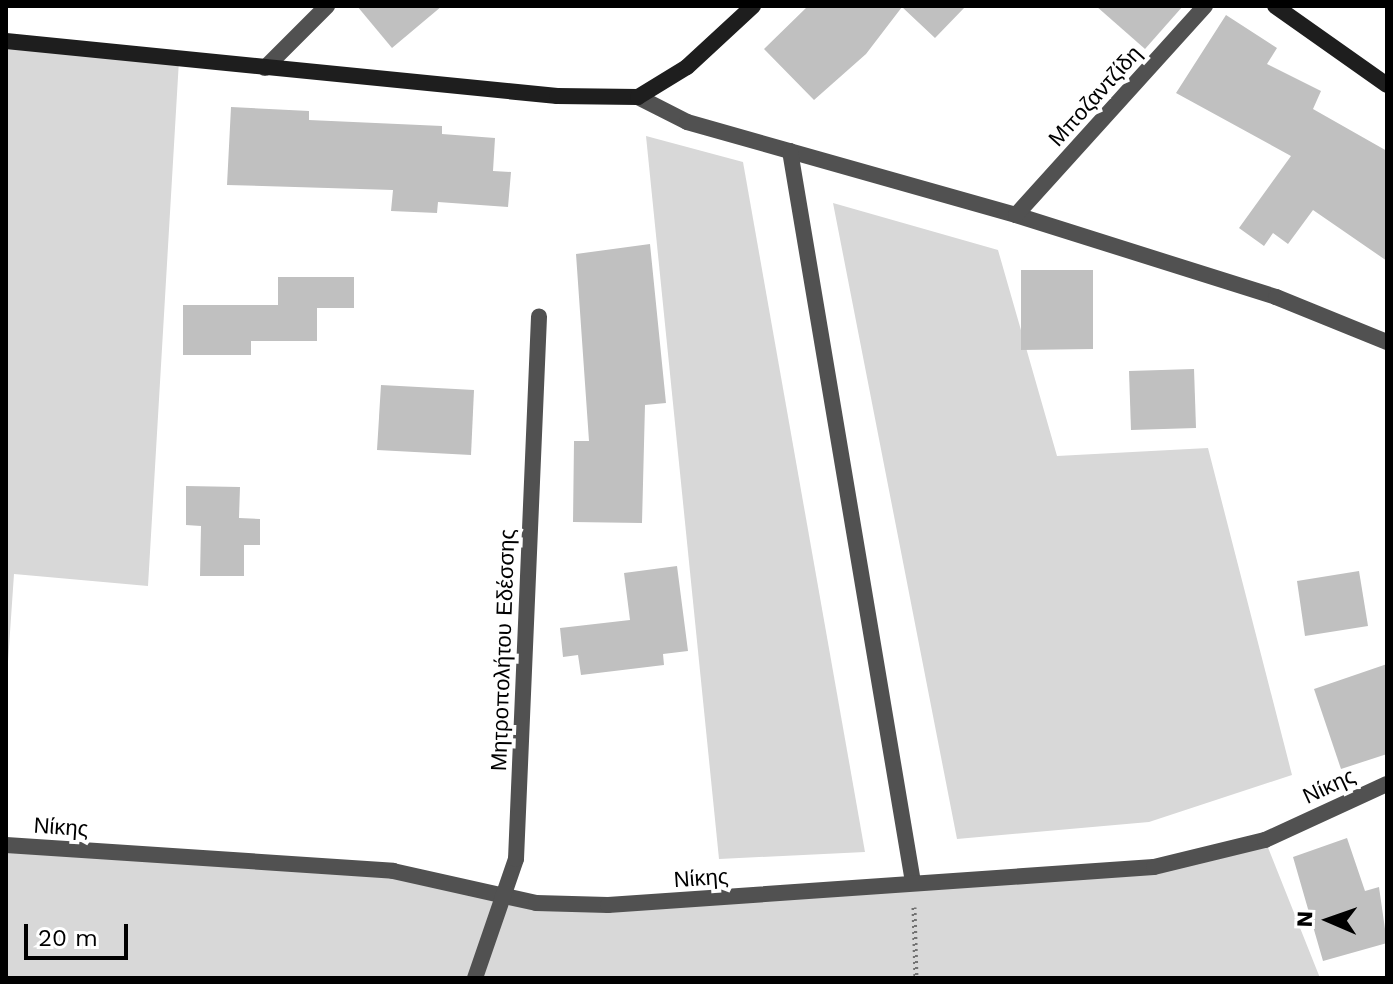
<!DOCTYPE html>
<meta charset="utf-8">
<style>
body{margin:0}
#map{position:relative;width:1393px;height:984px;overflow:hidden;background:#fff;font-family:"Work Sans",sans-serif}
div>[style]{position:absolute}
.green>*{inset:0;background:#d8d8d8}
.building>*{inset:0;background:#c0c0c0}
.path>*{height:5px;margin-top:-2.5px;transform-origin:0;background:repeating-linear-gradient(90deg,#737373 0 2px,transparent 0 6px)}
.street>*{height:16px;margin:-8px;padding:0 8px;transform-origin:8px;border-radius:8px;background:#515151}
.secondary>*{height:16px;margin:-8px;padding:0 8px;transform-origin:8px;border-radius:8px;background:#1e1e1e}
span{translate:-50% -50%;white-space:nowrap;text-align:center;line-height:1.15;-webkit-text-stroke:8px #fff;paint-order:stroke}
.street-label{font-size:22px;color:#000}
.frame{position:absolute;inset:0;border:8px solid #000;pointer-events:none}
.north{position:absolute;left:1289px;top:880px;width:80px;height:80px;-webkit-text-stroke:6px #fff;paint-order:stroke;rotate:272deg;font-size:22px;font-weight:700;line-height:32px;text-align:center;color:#000}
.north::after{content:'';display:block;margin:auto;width:28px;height:36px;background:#000;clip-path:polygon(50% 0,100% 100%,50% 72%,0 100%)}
.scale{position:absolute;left:24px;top:924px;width:104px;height:36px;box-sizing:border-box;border:4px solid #000;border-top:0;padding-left:10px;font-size:24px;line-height:28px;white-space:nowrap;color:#000;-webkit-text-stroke:6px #fff;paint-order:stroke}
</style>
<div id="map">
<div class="green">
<i style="clip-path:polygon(6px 41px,179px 60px,148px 586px,14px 574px,6px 691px)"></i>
<i style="clip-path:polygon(646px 136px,743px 162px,865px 852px,719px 859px)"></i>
<i style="clip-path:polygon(833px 203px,998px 250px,1057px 456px,1208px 448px,1292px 775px,1149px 822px,957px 839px)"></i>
<i style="clip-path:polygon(1265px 840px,1320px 978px,6px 978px,6px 845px,393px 871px,536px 903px,1119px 870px)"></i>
</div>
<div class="building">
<i style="clip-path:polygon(357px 6px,442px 6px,392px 48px)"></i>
<i style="clip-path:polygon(808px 6px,966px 6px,935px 38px,902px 7px,866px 54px,814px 100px,764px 49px)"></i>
<i style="clip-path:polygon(1096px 6px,1183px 6px,1145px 49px)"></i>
<i style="clip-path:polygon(1226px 15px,1277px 48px,1267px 64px,1321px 91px,1313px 109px,1387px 151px,1387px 261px,1313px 210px,1288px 244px,1273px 233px,1264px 246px,1239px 228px,1291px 156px,1176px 93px)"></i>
<i style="clip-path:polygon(231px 107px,309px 111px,309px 120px,442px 126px,442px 134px,495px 138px,493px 171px,511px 172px,508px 207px,438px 202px,437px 213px,391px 211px,393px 190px,227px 185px)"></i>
<i style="clip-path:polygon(650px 244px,666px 403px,645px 405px,642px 523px,573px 522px,574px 441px,589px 441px,576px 254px)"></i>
<i style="clip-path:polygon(1021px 270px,1093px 270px,1093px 349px,1021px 350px)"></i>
<i style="clip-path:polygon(278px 277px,354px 277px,354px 308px,317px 308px,317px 341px,251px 341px,251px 355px,183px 355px,183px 305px,278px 305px)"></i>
<i style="clip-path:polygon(1194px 369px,1196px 428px,1131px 430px,1129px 371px)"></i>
<i style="clip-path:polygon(381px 385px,474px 390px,471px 455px,377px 450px)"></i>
<i style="clip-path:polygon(186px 486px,240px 487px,239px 518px,260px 519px,260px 545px,244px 545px,244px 576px,200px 576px,201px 526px,186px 525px)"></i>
<i style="clip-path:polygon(677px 566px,688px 651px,663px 654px,664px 665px,581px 675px,578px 655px,563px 657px,560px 628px,630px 620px,624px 573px)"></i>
<i style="clip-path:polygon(1359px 571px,1368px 626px,1305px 636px,1297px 581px)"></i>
<i style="clip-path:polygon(1387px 664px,1387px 754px,1341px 769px,1314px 689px)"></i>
<i style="clip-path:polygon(1347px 838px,1365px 891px,1379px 887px,1387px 943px,1323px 961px,1293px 857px)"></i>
</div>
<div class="path">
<i style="left:914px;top:907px;width:71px;rotate:88.4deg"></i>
</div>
<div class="street">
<i style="left:265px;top:68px;width:88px;rotate:-45deg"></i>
<i style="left:638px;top:97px;width:55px;rotate:27deg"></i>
<i style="left:687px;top:122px;width:342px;rotate:15.8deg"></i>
<i style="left:1016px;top:215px;width:273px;rotate:17.5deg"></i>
<i style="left:1276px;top:297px;width:120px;rotate:22.1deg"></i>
<i style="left:790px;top:151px;width:741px;rotate:80.45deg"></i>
<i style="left:1016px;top:215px;width:282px;rotate:-47.9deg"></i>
<i style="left:6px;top:845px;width:388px;rotate:3.8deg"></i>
<i style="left:393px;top:871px;width:147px;rotate:12.6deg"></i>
<i style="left:536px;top:903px;width:72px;rotate:1.6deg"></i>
<i style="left:608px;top:905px;width:547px;rotate:-3.98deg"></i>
<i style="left:1154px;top:867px;width:114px;rotate:-13.7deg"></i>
<i style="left:1265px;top:840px;width:134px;rotate:-24.7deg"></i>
<i style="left:475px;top:978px;width:126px;rotate:-71deg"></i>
<i style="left:516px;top:859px;width:543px;rotate:-87.57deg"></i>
</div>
<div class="secondary">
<i style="left:1275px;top:6px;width:137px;rotate:35.2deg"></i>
<i style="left:6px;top:41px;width:554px;rotate:5.7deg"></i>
<i style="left:557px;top:96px;width:81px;rotate:0.7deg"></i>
<i style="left:638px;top:97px;width:57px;rotate:-31.5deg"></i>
<i style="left:687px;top:67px;width:90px;rotate:-42.7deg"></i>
</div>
<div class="street-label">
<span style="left:1095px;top:96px;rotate:-48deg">Μποζαντζίδη</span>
<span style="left:503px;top:650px;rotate:-88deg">Μητροπολήτου Εδέσσης</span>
<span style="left:1329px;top:786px;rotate:-25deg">Νίκης</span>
<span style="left:61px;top:827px;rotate:4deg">Νίκης</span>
<span style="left:701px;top:878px;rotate:-4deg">Νίκης</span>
</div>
<div class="frame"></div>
<div class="north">N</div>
<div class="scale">20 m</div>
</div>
